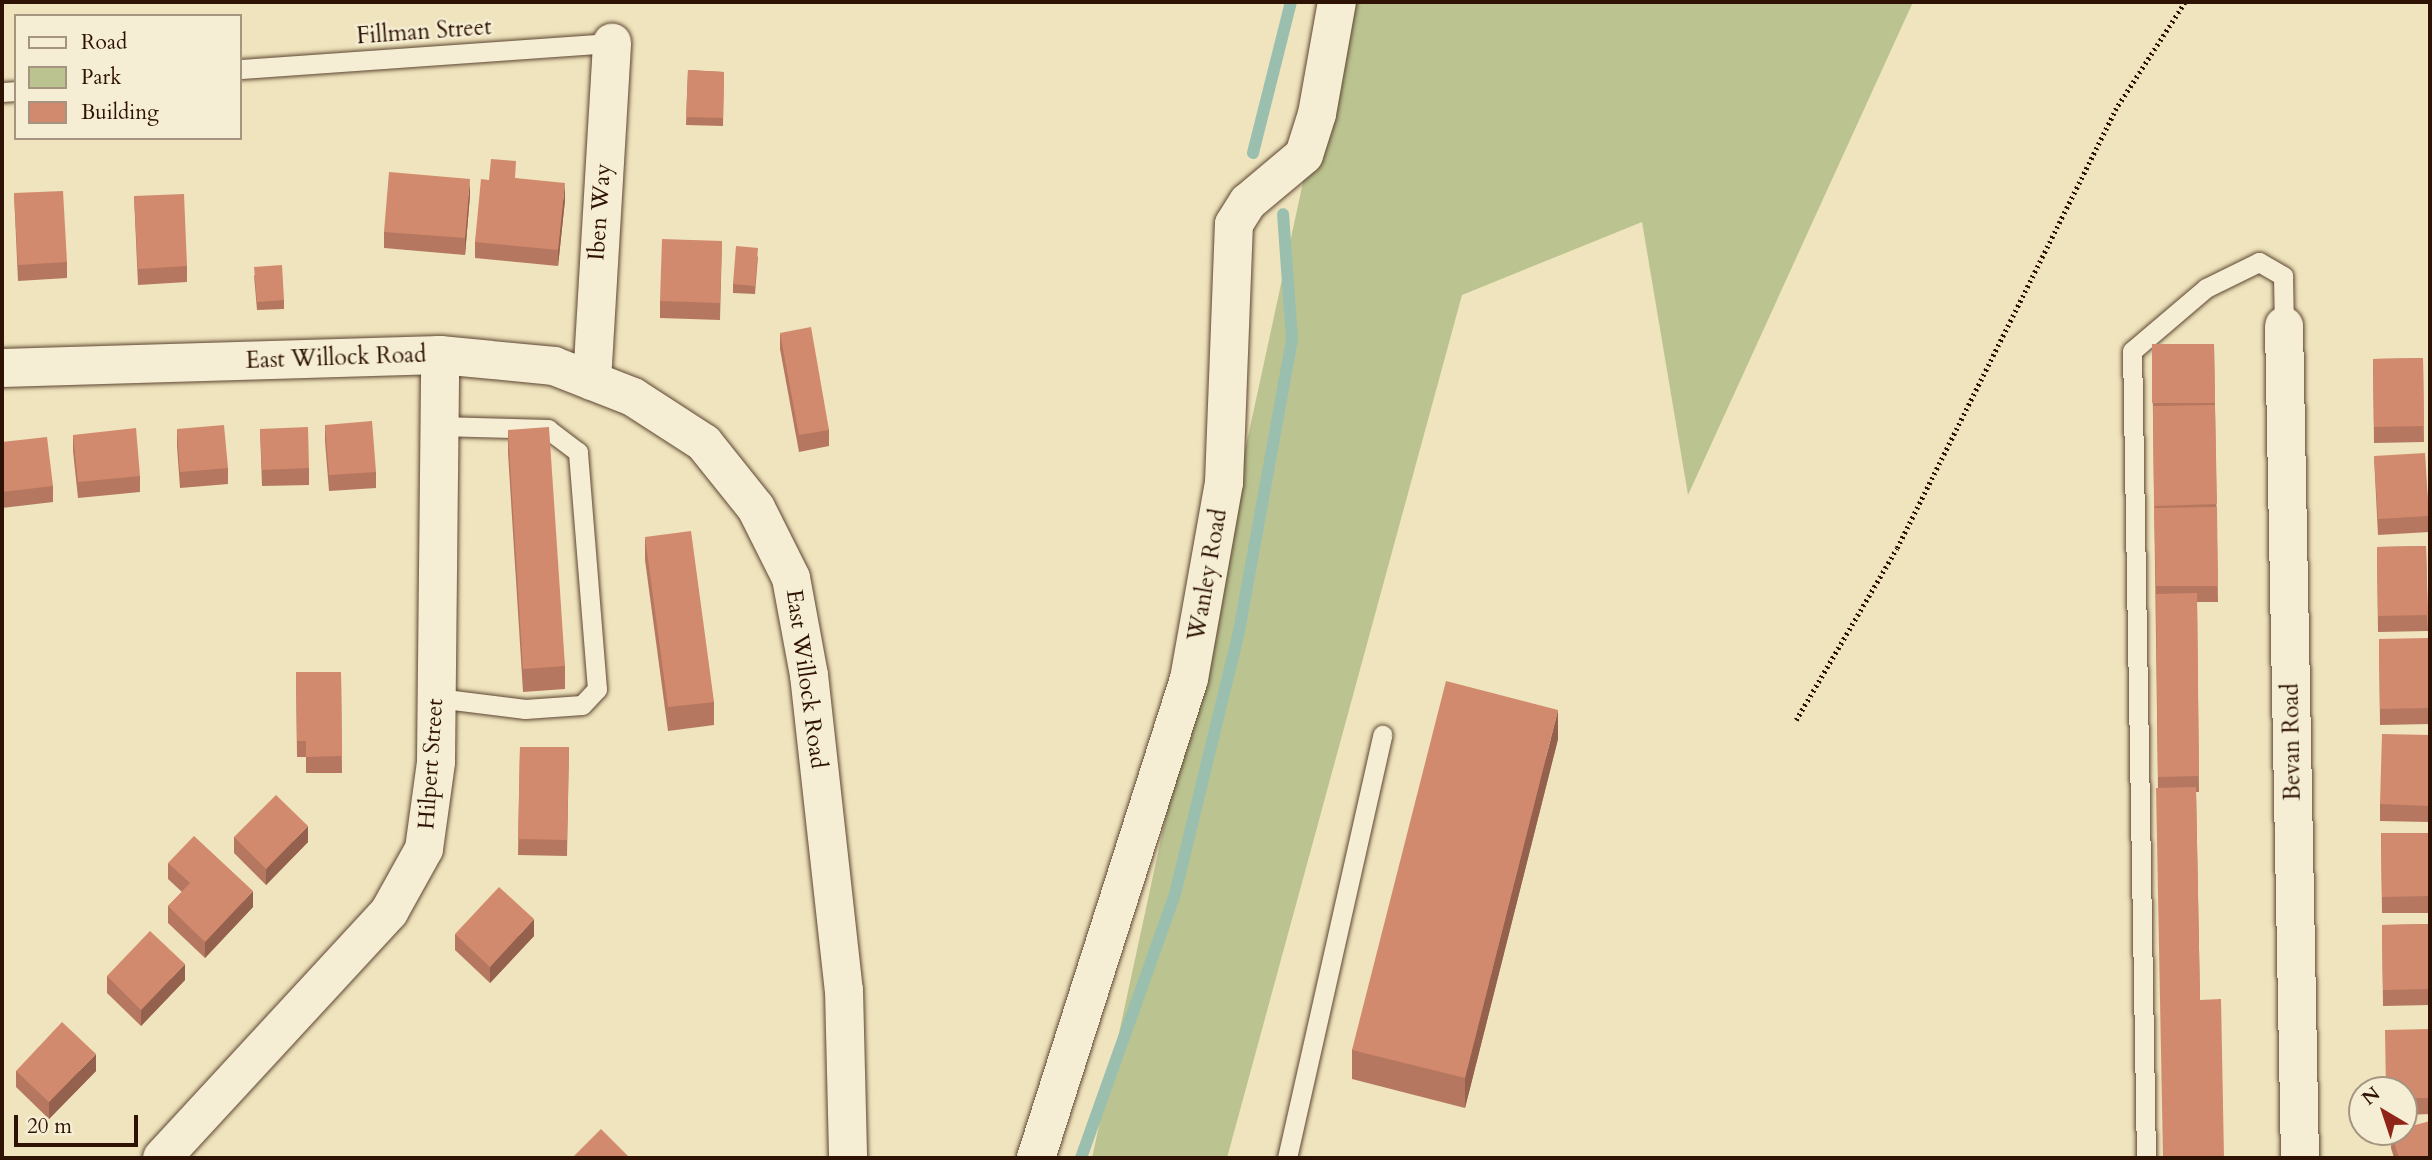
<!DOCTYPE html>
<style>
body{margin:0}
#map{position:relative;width:2432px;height:1160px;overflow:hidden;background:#efe4bd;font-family:Cardo,serif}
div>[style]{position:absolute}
.green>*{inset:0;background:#bbc490}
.stream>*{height:12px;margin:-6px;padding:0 6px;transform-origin:6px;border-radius:6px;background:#9abfae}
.path>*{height:4.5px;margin-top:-2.25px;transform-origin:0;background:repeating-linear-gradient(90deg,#2e1203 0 2px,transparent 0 5.5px)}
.roads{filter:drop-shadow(0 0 2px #5e4632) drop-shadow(0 0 2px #5e4632)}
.service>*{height:19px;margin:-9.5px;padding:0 9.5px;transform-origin:9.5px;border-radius:9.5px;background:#f5edd4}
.minor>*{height:38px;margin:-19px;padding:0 19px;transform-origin:19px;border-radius:19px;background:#f5edd4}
.tertiary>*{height:38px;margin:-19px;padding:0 19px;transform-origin:19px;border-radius:19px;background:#f5edd4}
.wall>*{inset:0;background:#b5775f}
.shaded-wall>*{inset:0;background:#93614d}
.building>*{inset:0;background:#d28a6e}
span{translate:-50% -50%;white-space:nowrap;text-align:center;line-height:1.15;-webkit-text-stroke:5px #f5edd4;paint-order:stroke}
.street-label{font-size:23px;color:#2e1203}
.frame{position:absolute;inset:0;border:4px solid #2e1203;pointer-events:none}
.legend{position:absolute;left:14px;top:14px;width:228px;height:126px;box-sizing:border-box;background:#f5edd4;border:2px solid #a59580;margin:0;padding:9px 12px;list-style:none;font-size:21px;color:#2e1203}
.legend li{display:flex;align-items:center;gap:14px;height:35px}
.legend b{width:35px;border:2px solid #a59580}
.north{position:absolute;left:2348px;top:1076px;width:70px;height:70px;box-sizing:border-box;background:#f5edd4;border:2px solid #a59580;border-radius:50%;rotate:321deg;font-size:19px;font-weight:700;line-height:28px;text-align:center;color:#2e1203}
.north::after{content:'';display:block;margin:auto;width:24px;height:32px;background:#8f2418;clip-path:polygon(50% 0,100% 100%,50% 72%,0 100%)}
.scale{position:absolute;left:14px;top:1115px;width:124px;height:32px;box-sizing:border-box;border:4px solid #2e1203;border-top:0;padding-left:9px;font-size:21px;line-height:24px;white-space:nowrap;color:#2e1203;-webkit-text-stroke:5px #f5edd4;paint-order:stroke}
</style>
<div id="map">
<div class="green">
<i style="clip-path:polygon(1342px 2px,1913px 2px,1688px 495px,1642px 222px,1462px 295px,1227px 1158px,1092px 1158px)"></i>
</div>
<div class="stream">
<i style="left:1253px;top:153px;width:156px;rotate:-75.9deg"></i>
<i style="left:1081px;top:1158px;width:280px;rotate:-70.4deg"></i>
<i style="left:1175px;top:894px;width:271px;rotate:-76.3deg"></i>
<i style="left:1239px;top:631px;width:297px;rotate:-79.7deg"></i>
<i style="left:1292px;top:339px;width:125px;rotate:-94.1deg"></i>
</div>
<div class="path">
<i style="left:1796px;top:720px;width:199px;rotate:-59.6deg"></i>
<i style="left:1897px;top:548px;width:489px;rotate:-63.5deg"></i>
<i style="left:2115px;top:110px;width:129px;rotate:-57.1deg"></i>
</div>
<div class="roads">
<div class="service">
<i style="left:240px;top:69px;width:373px;rotate:-4deg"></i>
<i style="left:2px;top:92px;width:14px;rotate:-4deg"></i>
<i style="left:437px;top:698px;width:89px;rotate:7.1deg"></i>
<i style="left:525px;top:709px;width:57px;rotate:-4deg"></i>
<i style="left:582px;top:705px;width:22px;rotate:-47deg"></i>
<i style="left:597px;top:689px;width:238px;rotate:-94.6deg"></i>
<i style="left:578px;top:452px;width:38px;rotate:-143deg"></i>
<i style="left:548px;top:429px;width:109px;rotate:-178.4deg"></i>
<i style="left:1287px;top:1158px;width:434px;rotate:-77.3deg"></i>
<i style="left:2146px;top:1158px;width:807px;rotate:-90.99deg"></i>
<i style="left:2132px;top:351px;width:97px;rotate:-40.4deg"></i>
<i style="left:2206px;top:288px;width:59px;rotate:-26.1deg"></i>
<i style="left:2259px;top:262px;width:28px;rotate:30deg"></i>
<i style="left:2283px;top:276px;width:50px;rotate:88.9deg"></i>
</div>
<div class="minor">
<i style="left:2284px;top:326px;width:832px;rotate:88.9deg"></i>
<i style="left:2px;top:368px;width:438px;rotate:-1.7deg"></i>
<i style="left:440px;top:355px;width:115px;rotate:5.5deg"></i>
<i style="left:554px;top:366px;width:85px;rotate:21.4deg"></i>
<i style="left:633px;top:397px;width:85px;rotate:32.9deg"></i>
<i style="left:592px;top:381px;width:339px;rotate:-86.6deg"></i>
<i style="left:162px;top:1158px;width:335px;rotate:-47.3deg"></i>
<i style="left:389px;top:912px;width:72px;rotate:-60.9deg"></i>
<i style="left:424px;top:849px;width:88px;rotate:-82.1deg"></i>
<i style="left:436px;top:762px;width:407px;rotate:-89.4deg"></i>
<i style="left:1036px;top:1158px;width:503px;rotate:-72.29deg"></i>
<i style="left:1189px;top:679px;width:199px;rotate:-79.9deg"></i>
<i style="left:1224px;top:483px;width:259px;rotate:-87.8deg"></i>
<i style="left:1234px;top:224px;width:26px;rotate:-58deg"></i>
<i style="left:1248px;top:202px;width:73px;rotate:-40deg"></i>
<i style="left:1304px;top:155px;width:43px;rotate:-72.4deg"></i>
<i style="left:1317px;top:114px;width:114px;rotate:-79.9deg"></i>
</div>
<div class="tertiary">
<i style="left:704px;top:443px;width:83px;rotate:51.3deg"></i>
<i style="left:756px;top:508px;width:78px;rotate:63.4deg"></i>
<i style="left:791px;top:578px;width:99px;rotate:79.5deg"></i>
<i style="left:809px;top:675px;width:317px;rotate:83.7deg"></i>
<i style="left:844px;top:990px;width:168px;rotate:88.6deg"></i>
</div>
</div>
<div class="wall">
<i style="clip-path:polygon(688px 70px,724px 72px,723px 126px,686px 125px)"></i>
<i style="clip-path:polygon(516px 178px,565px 200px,558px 266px,475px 258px,475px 242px,489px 180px)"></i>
<i style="clip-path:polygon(14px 193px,67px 262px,67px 278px,18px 281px)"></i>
<i style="clip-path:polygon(470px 195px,465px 255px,384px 248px,384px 232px)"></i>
<i style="clip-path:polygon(134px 196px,187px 266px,187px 282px,138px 285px)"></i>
<i style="clip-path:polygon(722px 241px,720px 320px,660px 318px,660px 301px)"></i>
<i style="clip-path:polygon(758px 256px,755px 294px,733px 293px,733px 284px)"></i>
<i style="clip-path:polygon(254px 275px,284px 300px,284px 309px,257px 310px)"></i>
<i style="clip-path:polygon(780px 333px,829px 430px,829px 446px,799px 452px,780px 349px)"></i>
<i style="clip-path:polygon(2152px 344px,2214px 344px,2218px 602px,2197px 602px,2199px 792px,2196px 792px,2200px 1000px,2224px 1158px,2158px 788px)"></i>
<i style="clip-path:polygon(2423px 358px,2424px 442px,2374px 443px,2373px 359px)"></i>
<i style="clip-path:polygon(325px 425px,376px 472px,376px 488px,329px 491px,325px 441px)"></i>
<i style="clip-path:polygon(177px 429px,228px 468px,228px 484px,180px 488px,177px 446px)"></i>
<i style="clip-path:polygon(260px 429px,309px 468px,309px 485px,262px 486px)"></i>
<i style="clip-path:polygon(508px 430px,565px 666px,565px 689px,523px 692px,508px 453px)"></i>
<i style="clip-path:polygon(73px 435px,140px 476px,140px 492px,78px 498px,73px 451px)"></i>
<i style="clip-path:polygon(2px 442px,53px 486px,53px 502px,2px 508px)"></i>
<i style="clip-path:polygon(2374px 456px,2429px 516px,2429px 532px,2378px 535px)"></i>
<i style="clip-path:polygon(645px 537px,714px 702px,714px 725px,668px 731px,645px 560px)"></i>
<i style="clip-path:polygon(2426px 546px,2428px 631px,2378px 632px,2377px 547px)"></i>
<i style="clip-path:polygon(2379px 639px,2430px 708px,2430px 724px,2380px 725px)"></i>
<i style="clip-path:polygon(296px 672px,341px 672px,342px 773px,306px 773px,306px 757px,297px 757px)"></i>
<i style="clip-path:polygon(2430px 735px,2429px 822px,2380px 821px,2380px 804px)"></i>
<i style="clip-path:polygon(1558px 739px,1465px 1108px,1352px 1079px,1352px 1050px)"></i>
<i style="clip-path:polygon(520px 747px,569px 747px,567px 856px,518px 855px)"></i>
<i style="clip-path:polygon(2381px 833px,2430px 833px,2430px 913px,2382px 913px)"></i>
<i style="clip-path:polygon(234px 837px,308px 842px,266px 885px,234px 853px)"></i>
<i style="clip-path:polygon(168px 863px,253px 907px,205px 958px,168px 923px,168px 906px,182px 892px,168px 879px)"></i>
<i style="clip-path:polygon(2430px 924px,2430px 1005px,2383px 1006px,2382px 925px)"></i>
<i style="clip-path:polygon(455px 934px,534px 936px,490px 983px,455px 950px)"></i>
<i style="clip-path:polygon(107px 976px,185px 980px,141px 1026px,107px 993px)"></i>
<i style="clip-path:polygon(2430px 1029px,2430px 1114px,2404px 1115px,2404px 1090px)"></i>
<i style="clip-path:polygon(16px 1071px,96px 1071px,49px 1119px,16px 1087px)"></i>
<i style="clip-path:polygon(2391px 1132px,2430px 1158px,2394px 1158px,2391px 1148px)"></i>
</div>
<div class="shaded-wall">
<i style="clip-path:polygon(470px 179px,470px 195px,465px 255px,465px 238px)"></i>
<i style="clip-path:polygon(565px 183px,565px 200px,558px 266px,558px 250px)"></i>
<i style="clip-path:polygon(1558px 710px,1558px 739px,1465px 1108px,1465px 1078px)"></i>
<i style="clip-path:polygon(308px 826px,308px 842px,266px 885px,266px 869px)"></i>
<i style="clip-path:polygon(253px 891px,253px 907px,205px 958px,205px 942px)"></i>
<i style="clip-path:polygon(534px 919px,534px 936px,490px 983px,490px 967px)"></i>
<i style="clip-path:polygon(185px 964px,185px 980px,141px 1026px,141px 1010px)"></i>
<i style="clip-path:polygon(96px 1054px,96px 1071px,49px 1119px,49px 1102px)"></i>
</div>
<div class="building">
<i style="clip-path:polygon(688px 70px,724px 72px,723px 118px,686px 117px)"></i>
<i style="clip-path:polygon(491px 159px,516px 161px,515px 178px,565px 183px,558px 250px,475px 242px,481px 179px,489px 180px)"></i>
<i style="clip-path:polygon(389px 172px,470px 179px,465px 238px,384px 232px)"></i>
<i style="clip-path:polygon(63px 191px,67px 262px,18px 265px,14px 193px)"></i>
<i style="clip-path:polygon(184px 194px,187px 266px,138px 269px,134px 196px)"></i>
<i style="clip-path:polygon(662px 239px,722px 241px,720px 303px,660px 301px)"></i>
<i style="clip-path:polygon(736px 246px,758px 248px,755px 286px,733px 284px)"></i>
<i style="clip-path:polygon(282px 265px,284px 300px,257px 302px,254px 267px)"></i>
<i style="clip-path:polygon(811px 327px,829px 430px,799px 435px,780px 333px)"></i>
<i style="clip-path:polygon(2152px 344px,2214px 344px,2215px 403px,2152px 403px)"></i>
<i style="clip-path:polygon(2423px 358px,2424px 426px,2374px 427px,2373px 359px)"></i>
<i style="clip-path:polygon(2215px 405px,2217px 504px,2154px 506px,2153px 406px)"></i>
<i style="clip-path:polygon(372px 421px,376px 472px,329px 475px,325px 425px)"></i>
<i style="clip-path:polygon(224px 425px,228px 468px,180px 472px,177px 429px)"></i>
<i style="clip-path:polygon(308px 427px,309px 468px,262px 470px,260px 429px)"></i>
<i style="clip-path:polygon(549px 427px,565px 666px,523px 669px,508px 430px)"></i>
<i style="clip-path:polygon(136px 428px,140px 476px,78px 482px,73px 435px)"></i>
<i style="clip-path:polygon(47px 437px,53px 486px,2px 492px,2px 442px)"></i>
<i style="clip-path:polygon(2425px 453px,2429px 516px,2378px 519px,2374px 456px)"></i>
<i style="clip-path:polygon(2217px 507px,2218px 586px,2156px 586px,2154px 508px)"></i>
<i style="clip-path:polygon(691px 531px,714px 702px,668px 707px,645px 537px)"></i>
<i style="clip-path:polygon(2426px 546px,2428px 615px,2378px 616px,2377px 547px)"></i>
<i style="clip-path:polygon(2197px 593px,2199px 776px,2158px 777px,2156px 594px)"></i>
<i style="clip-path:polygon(2428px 638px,2430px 708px,2380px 709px,2379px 639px)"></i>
<i style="clip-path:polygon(296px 672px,341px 672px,342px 756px,306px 757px,306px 741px,297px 741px)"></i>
<i style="clip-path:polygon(1446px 681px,1558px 710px,1465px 1078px,1352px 1050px)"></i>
<i style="clip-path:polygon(2382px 734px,2430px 735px,2429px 806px,2380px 804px)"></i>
<i style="clip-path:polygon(520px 747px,569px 747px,567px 840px,518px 839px)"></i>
<i style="clip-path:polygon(2196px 787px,2200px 1000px,2221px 999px,2224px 1158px,2163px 1158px,2156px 788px)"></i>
<i style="clip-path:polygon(276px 795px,308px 826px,266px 869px,234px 837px)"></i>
<i style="clip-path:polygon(2381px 833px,2430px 833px,2430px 896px,2382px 897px)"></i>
<i style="clip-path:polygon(194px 836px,253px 891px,205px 942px,168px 906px,190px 883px,168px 863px)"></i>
<i style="clip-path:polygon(499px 887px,534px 919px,490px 967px,455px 934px)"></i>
<i style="clip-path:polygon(2430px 924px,2430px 989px,2383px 990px,2382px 925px)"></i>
<i style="clip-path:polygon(150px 931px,185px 964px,141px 1010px,107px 976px)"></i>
<i style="clip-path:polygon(62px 1022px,96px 1054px,49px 1102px,16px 1071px)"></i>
<i style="clip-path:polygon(2430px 1029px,2430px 1098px,2404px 1098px,2404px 1090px,2386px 1090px,2385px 1030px)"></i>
<i style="clip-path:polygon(2430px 1121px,2430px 1158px,2399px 1158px,2391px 1132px,2404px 1132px,2404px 1128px)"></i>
<i style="clip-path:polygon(601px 1129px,630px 1158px,572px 1158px)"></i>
</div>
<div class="street-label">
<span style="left:424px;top:32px;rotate:-4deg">Fillman Street</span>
<span style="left:600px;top:212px;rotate:-86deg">Iben Way</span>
<span style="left:336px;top:358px;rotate:-2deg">East Willock Road</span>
<span style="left:1208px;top:575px;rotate:-80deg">Wanley Road</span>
<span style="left:806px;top:679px;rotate:82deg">East Willock Road</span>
<span style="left:2292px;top:742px;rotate:-91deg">Bevan Road</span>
<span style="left:431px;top:764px;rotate:-86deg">Hilpert Street</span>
</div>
<div class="frame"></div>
<ul class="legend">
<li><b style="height:9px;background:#f5edd4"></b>Road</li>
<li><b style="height:19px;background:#bbc490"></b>Park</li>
<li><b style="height:19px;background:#d28a6e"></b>Building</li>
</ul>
<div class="north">N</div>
<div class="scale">20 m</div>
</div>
